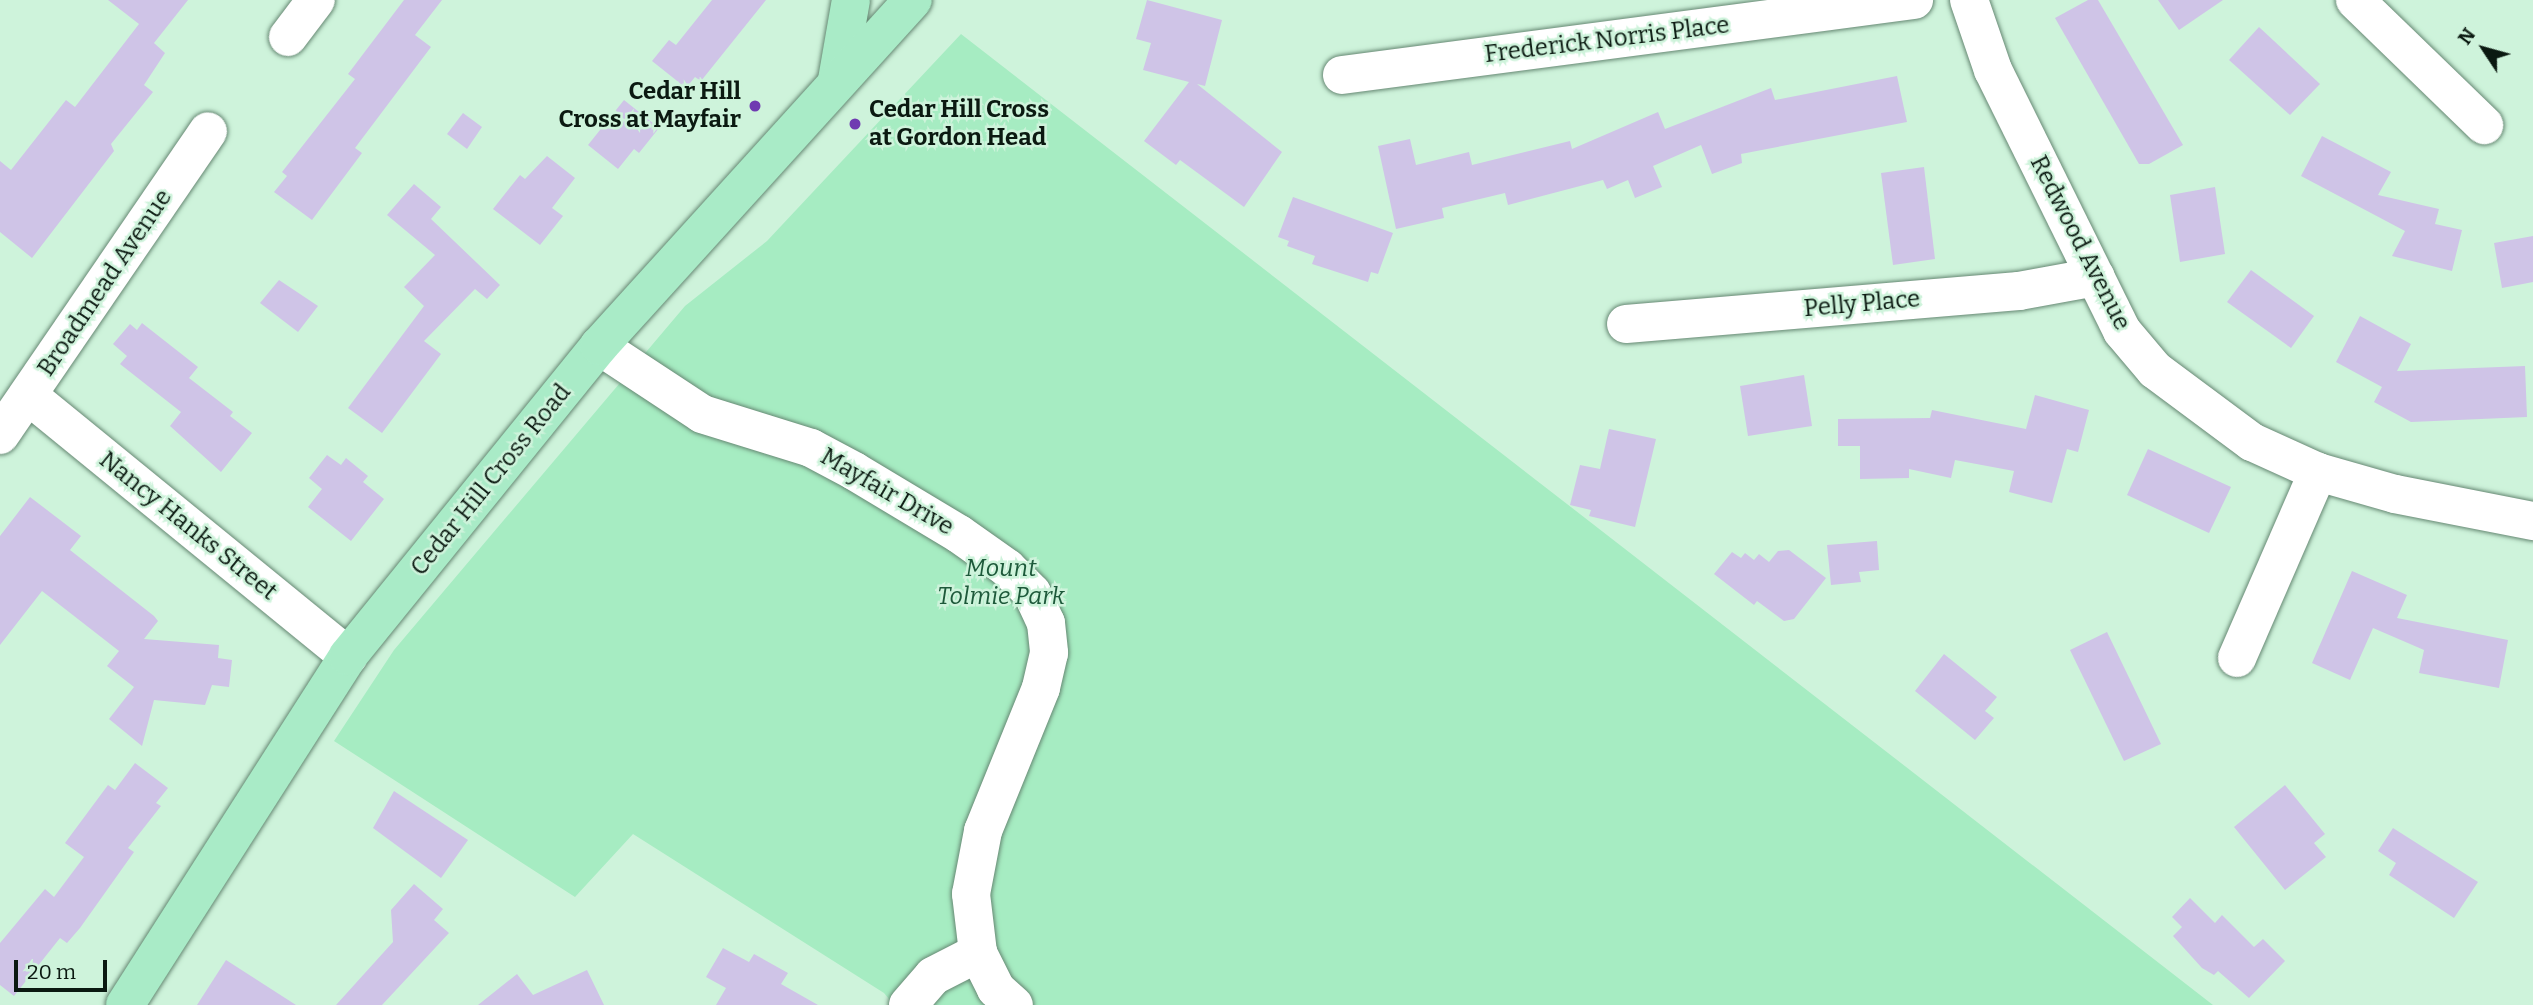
<!DOCTYPE html>
<style>
body{margin:0}
#map{position:relative;width:2533px;height:1005px;overflow:hidden;background:#cef3db;font-family:Bitter,serif}
div>[style]{position:absolute}
.green>*{inset:0;background:#a6ecc2}
.building>*{inset:0;background:#cfc4e7}
.roads{filter:drop-shadow(0 0 2px #668873) drop-shadow(0 0 2px #668873)}
.minor>*{height:38px;margin:-19px;padding:0 19px;transform-origin:19px;border-radius:19px;background:#fff}
.major>*{height:38px;margin:-19px;padding:0 19px;transform-origin:19px;border-radius:19px;background:#a9ebc7}
.dots>*{width:19px;height:19px;translate:-50% -50%;box-sizing:border-box;border:4px solid #cef3db;border-radius:50%}
span{translate:-50% -50%;white-space:nowrap;text-align:center;line-height:1.15;-webkit-text-stroke:5px #cef3db;paint-order:stroke}
.street-label{font-size:24px;color:#0b1911}
.poi-label{font-size:24px;color:#0b1911;font-weight:700}
.right{translate:-100% -50%;text-align:right}
.left{translate:0 -50%;text-align:left}
.park-label{font-size:24px;color:#1d593a;font-style:italic}
.north{position:absolute;left:2449px;top:14px;width:70px;height:70px;-webkit-text-stroke:5px #cef3db;paint-order:stroke;rotate:306deg;font-size:19px;font-weight:700;line-height:28px;text-align:center;color:#0b1911}
.north::after{content:'';display:block;margin:auto;width:24px;height:32px;background:#0b1911;clip-path:polygon(50% 0,100% 100%,50% 72%,0 100%)}
.scale{position:absolute;left:14px;top:960px;width:93px;height:32px;box-sizing:border-box;border:4px solid #0b1911;border-top:0;padding-left:9px;font-size:21px;line-height:24px;white-space:nowrap;color:#0b1911;-webkit-text-stroke:5px #cef3db;paint-order:stroke}
</style>
<div id="map">
<div class="green">
<i style="clip-path:polygon(961px 34px,2213px 1005px,894px 1005px,884px 993px,633px 834px,575px 897px,334px 741px,394px 650px,685px 306px,767px 241px)"></i>
</div>
<div class="building">
<i style="clip-path:polygon(108px 0,188px 0,154px 43px,165px 53px,144px 85px,153px 92px,111px 144px,114px 151px,32px 258px,0 232px,0 161px,11px 170px,66px 100px,75px 107px,139px 24px)"></i>
<i style="clip-path:polygon(404px 0,442px 0,415px 35px,431px 47px,355px 148px,362px 153px,312px 220px,274px 192px,287px 176px,282px 172px,355px 79px,348px 74px)"></i>
<i style="clip-path:polygon(712px 0,766px 0,701px 81px,695px 77px,686px 88px,652px 61px,669px 40px,676px 45px)"></i>
<i style="clip-path:polygon(1147px 0,1222px 20px,1205px 86px,1197px 84px,1282px 152px,1244px 207px,1180px 160px,1176px 165px,1144px 141px,1189px 82px,1143px 70px,1151px 43px,1136px 39px)"></i>
<i style="clip-path:polygon(2088px 0,2098px 0,2183px 145px,2149px 164px,2139px 164px,2055px 18px)"></i>
<i style="clip-path:polygon(2158px 0,2223px 0,2179px 30px)"></i>
<i style="clip-path:polygon(2259px 27px,2320px 84px,2290px 115px,2229px 60px)"></i>
<i style="clip-path:polygon(1897px 76px,1907px 122px,1741px 154px,1742px 163px,1712px 174px,1701px 145px,1653px 166px,1662px 187px,1635px 198px,1628px 180px,1607px 189px,1603px 180px,1508px 205px,1505px 193px,1442px 208px,1444px 218px,1396px 229px,1378px 146px,1410px 139px,1416px 165px,1469px 152px,1472px 165px,1570px 141px,1572px 149px,1658px 112px,1665px 129px,1771px 88px,1775px 100px)"></i>
<i style="clip-path:polygon(624px 100px,659px 128px,639px 153px,634px 149px,618px 169px,588px 145px)"></i>
<i style="clip-path:polygon(463px 113px,482px 127px,467px 149px,447px 134px)"></i>
<i style="clip-path:polygon(2322px 136px,2391px 172px,2378px 195px,2439px 209px,2435px 224px,2462px 230px,2452px 271px,2392px 256px,2405px 231px,2301px 176px)"></i>
<i style="clip-path:polygon(547px 156px,575px 178px,552px 208px,563px 216px,540px 245px,493px 209px,520px 175px,525px 179px)"></i>
<i style="clip-path:polygon(1924px 167px,1935px 259px,1893px 265px,1881px 173px)"></i>
<i style="clip-path:polygon(414px 184px,441px 207px,431px 219px,500px 285px,487px 299px,475px 289px,424px 341px,441px 354px,382px 433px,348px 408px,424px 306px,404px 287px,435px 255px,387px 215px)"></i>
<i style="clip-path:polygon(2215px 187px,2225px 254px,2180px 262px,2170px 195px)"></i>
<i style="clip-path:polygon(1293px 197px,1393px 233px,1378px 274px,1371px 272px,1368px 282px,1312px 264px,1315px 256px,1287px 246px,1289px 241px,1278px 237px)"></i>
<i style="clip-path:polygon(2533px 236px,2533px 282px,2502px 288px,2494px 243px)"></i>
<i style="clip-path:polygon(2251px 270px,2314px 316px,2291px 348px,2227px 302px)"></i>
<i style="clip-path:polygon(279px 280px,318px 306px,298px 332px,260px 303px)"></i>
<i style="clip-path:polygon(2360px 316px,2411px 344px,2397px 371px,2525px 366px,2527px 417px,2411px 422px,2374px 402px,2382px 387px,2336px 362px)"></i>
<i style="clip-path:polygon(142px 323px,198px 367px,189px 378px,233px 412px,230px 416px,252px 433px,221px 472px,170px 426px,181px 412px,120px 364px,127px 356px,113px 344px,130px 324px,137px 330px)"></i>
<i style="clip-path:polygon(1804px 375px,1812px 426px,1748px 436px,1740px 386px)"></i>
<i style="clip-path:polygon(2035px 395px,2089px 410px,2078px 452px,2067px 449px,2052px 503px,2009px 492px,2014px 471px,1955px 460px,1951px 478px,1909px 469px,1909px 478px,1860px 479px,1860px 446px,1838px 446px,1838px 419px,1930px 418px,1932px 410px,2026px 429px)"></i>
<i style="clip-path:polygon(1609px 429px,1656px 439px,1635px 527px,1589px 516px,1591px 510px,1570px 505px,1580px 465px,1600px 469px)"></i>
<i style="clip-path:polygon(2148px 449px,2231px 487px,2209px 533px,2127px 495px)"></i>
<i style="clip-path:polygon(327px 455px,341px 465px,346px 458px,368px 476px,363px 482px,384px 499px,351px 541px,308px 507px,322px 489px,309px 478px)"></i>
<i style="clip-path:polygon(30px 497px,81px 536px,70px 550px,154px 616px,158px 621px,144px 639px,219px 645px,218px 658px,232px 660px,229px 687px,212px 685px,205px 705px,154px 700px,142px 746px,109px 719px,134px 687px,107px 666px,119px 651px,42px 591px,0 645px,0 536px)"></i>
<i style="clip-path:polygon(1877px 541px,1879px 570px,1859px 572px,1861px 582px,1831px 585px,1827px 545px)"></i>
<i style="clip-path:polygon(1789px 550px,1826px 578px,1794px 619px,1784px 621px,1757px 601px,1754px 605px,1714px 574px,1732px 552px,1741px 558px,1745px 553px,1754px 560px,1759px 554px,1769px 562px,1778px 551px)"></i>
<i style="clip-path:polygon(2352px 571px,2407px 595px,2397px 618px,2508px 640px,2499px 688px,2419px 673px,2424px 650px,2373px 628px,2350px 680px,2312px 663px)"></i>
<i style="clip-path:polygon(2107px 632px,2161px 744px,2124px 761px,2070px 650px)"></i>
<i style="clip-path:polygon(1944px 654px,1997px 697px,1985px 711px,1994px 718px,1975px 740px,1915px 691px)"></i>
<i style="clip-path:polygon(135px 763px,168px 788px,156px 803px,161px 806px,128px 848px,134px 852px,80px 928px,67px 943px,60px 938px,14px 996px,0 985px,0 943px,45px 889px,54px 897px,84px 857px,65px 843px,108px 785px,115px 790px)"></i>
<i style="clip-path:polygon(2285px 785px,2325px 834px,2314px 843px,2326px 857px,2285px 890px,2234px 827px)"></i>
<i style="clip-path:polygon(394px 791px,468px 840px,441px 878px,373px 828px)"></i>
<i style="clip-path:polygon(2393px 828px,2478px 882px,2454px 918px,2389px 875px,2396px 863px,2378px 851px)"></i>
<i style="clip-path:polygon(414px 884px,443px 909px,434px 920px,449px 933px,382px 1005px,336px 1005px,393px 942px,391px 910px)"></i>
<i style="clip-path:polygon(2190px 898px,2215px 923px,2222px 915px,2254px 947px,2263px 939px,2285px 961px,2249px 998px,2218px 971px,2214px 975px,2202px 968px,2173px 936px,2182px 927px,2172px 917px)"></i>
<i style="clip-path:polygon(723px 948px,749px 962px,754px 954px,788px 973px,781px 984px,818px 1005px,716px 1005px,726px 988px,706px 977px)"></i>
<i style="clip-path:polygon(226px 960px,296px 1005px,197px 1005px)"></i>
<i style="clip-path:polygon(587px 970px,604px 1005px,478px 1005px,517px 974px,533px 995px)"></i>
</div>
<div class="roads">
<div class="minor">
<i style="left:1969px;top:0;width:74px;rotate:71.1deg"></i>
<i style="left:1993px;top:70px;width:291px;rotate:63.7deg"></i>
<i style="left:2122px;top:331px;width:51px;rotate:49.8deg"></i>
<i style="left:2155px;top:370px;width:121px;rotate:36.6deg"></i>
<i style="left:2252px;top:442px;width:72px;rotate:24.4deg"></i>
<i style="left:2318px;top:472px;width:80px;rotate:15.9deg"></i>
<i style="left:2395px;top:494px;width:141px;rotate:11.1deg"></i>
<i style="left:2355px;top:0;width:180px;rotate:44.1deg"></i>
<i style="left:288px;top:37px;width:46px;rotate:-52.9deg"></i>
<i style="left:1342px;top:75px;width:577px;rotate:-7.47deg"></i>
<i style="left:1626px;top:324px;width:394px;rotate:-4.8deg"></i>
<i style="left:2019px;top:291px;width:78px;rotate:-10.3deg"></i>
<i style="left:599px;top:346px;width:123px;rotate:33.4deg"></i>
<i style="left:702px;top:414px;width:114px;rotate:17.3deg"></i>
<i style="left:811px;top:448px;width:49px;rotate:28.1deg"></i>
<i style="left:854px;top:471px;width:122px;rotate:31deg"></i>
<i style="left:959px;top:534px;width:59px;rotate:35.3deg"></i>
<i style="left:1007px;top:568px;width:35px;rotate:45deg"></i>
<i style="left:1032px;top:593px;width:33px;rotate:65deg"></i>
<i style="left:1046px;top:623px;width:30px;rotate:84deg"></i>
<i style="left:1049px;top:653px;width:36px;rotate:103deg"></i>
<i style="left:1041px;top:688px;width:154px;rotate:112.1deg"></i>
<i style="left:983px;top:831px;width:64px;rotate:100.8deg"></i>
<i style="left:971px;top:894px;width:59px;rotate:83.2deg"></i>
<i style="left:978px;top:953px;width:40px;rotate:63.4deg"></i>
<i style="left:996px;top:989px;width:24px;rotate:42deg"></i>
<i style="left:29px;top:396px;width:412px;rotate:39.2deg"></i>
<i style="left:0;top:435px;width:368px;rotate:-55.6deg"></i>
<i style="left:2237px;top:658px;width:203px;rotate:-66.5deg"></i>
<i style="left:908px;top:1005px;width:38px;rotate:-49deg"></i>
<i style="left:933px;top:976px;width:51px;rotate:-27.1deg"></i>
</div>
<div class="major">
<i style="left:837px;top:80px;width:81px;rotate:-80.1deg"></i>
<i style="left:125px;top:1005px;width:414px;rotate:-57.4deg"></i>
<i style="left:348px;top:656px;width:399px;rotate:-51deg"></i>
<i style="left:599px;top:346px;width:467px;rotate:-47.8deg"></i>
</div>
</div>
<div class="dots">
<i style="left:755px;top:106px;background:#6f3ab1"></i>
<i style="left:855px;top:124px;background:#6f3ab1"></i>
</div>
<div class="street-label">
<span style="left:1607px;top:40px;rotate:-7deg">Frederick Norris Place</span>
<span style="left:2080px;top:243px;rotate:63deg">Redwood Avenue</span>
<span style="left:105px;top:283px;rotate:-56deg">Broadmead Avenue</span>
<span style="left:1862px;top:304px;rotate:-5deg">Pelly Place</span>
<span style="left:491px;top:480px;rotate:-51deg">Cedar Hill Cross Road</span>
<span style="left:887px;top:492px;rotate:30deg">Mayfair Drive</span>
<span style="left:188px;top:526px;rotate:39deg">Nancy Hanks Street</span>
</div>
<div class="poi-label">
<span class="right" style="left:741px;top:106px">Cedar Hill<br>Cross at Mayfair</span>
<span class="left" style="left:869px;top:124px">Cedar Hill Cross<br>at Gordon Head</span>
</div>
<div class="park-label">
<span style="left:1001px;top:583px">Mount<br>Tolmie Park</span>
</div>
<div class="north">N</div>
<div class="scale">20 m</div>
</div>
